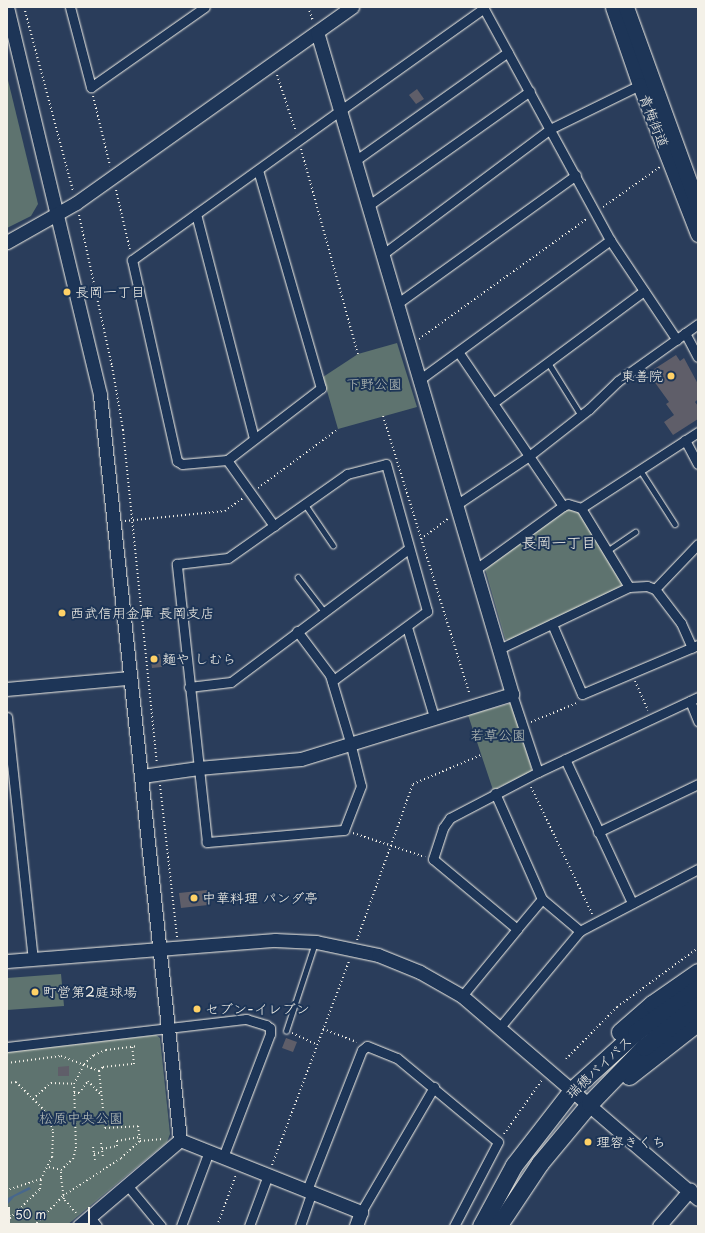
<!DOCTYPE html>
<meta charset="utf-8">
<style>
body{margin:0}
#map{position:relative;width:705px;height:1233px;overflow:hidden;background:#2a3d5b;font-family:"Playpen Sans","Klee One",sans-serif}
div>[style]{position:absolute}
.green>*{inset:0;background:#5e736f}
.water>*{inset:0;background:#47678d}
.building>*{inset:0;background:#5f5e69}
.path>*{height:2px;margin-top:-1px;transform-origin:0;background:repeating-linear-gradient(90deg,#f4f1e8 0 1px,transparent 0 4px)}
.roads{filter:drop-shadow(0 0 1px #f4f1e8) drop-shadow(0 0 1px #f4f1e8)}
.lane>*{height:4.5px;margin:-2.25px;padding:0 2.25px;transform-origin:2.25px;border-radius:2.25px;background:#1d3557}
.street>*{height:9px;margin:-4.5px;padding:0 4.5px;transform-origin:4.5px;border-radius:4.5px;background:#1d3557}
.secondary>*{height:13px;margin:-6.5px;padding:0 6.5px;transform-origin:6.5px;border-radius:6.5px;background:#1d3557}
.primary>*{height:15px;margin:-7.5px;padding:0 7.5px;transform-origin:7.5px;border-radius:7.5px;background:#1d3557}
.highway>*{height:17px;margin:-8.5px;padding:0 8.5px;transform-origin:8.5px;border-radius:8.5px;background:#1d3557}
.dots>*{width:11px;height:11px;translate:-50% -50%;box-sizing:border-box;border:2px solid #1d3557;border-radius:50%}
span{translate:-50% -50%;white-space:nowrap;text-align:center;line-height:1.15;-webkit-text-stroke:4px #1d3557;paint-order:stroke}
.street-label{font-size:14px;color:#f4f1e8}
.poi-label{font-size:14px;color:#f4f1e8}
.left{translate:0 -50%;text-align:left}
.right{translate:-100% -50%;text-align:right}
.park-label{font-size:14px;color:#b8bfb8}
.neighbourhood-label{font-size:15px;color:#f4f1e8}
.frame{position:absolute;inset:0;border:8px solid #f4f1e8;pointer-events:none}
.scale{position:absolute;left:8px;top:1207px;width:82px;height:18px;box-sizing:border-box;border:2px solid #f4f1e8;border-top:0;padding-left:5px;font-size:12px;line-height:14px;white-space:nowrap;color:#f4f1e8;-webkit-text-stroke:3px #1d3557;paint-order:stroke}
</style>
<div id="map">
<div class="green">
<i style="clip-path:polygon(7px 76px,38px 204px,31px 216px,7px 228px)"></i>
<i style="clip-path:polygon(397px 343px,417px 407px,338px 429px,323px 377px,358px 354px)"></i>
<i style="clip-path:polygon(570px 507px,576px 508px,622px 583px,621px 587px,510px 641px,505px 639px,485px 569px)"></i>
<i style="clip-path:polygon(512px 703px,531px 766px,531px 772px,493px 790px,468px 715px)"></i>
<i style="clip-path:polygon(61px 974px,64px 1006px,7px 1010px,7px 978px)"></i>
<i style="clip-path:polygon(156px 1035px,160px 1038px,170px 1134px,167px 1142px,66px 1226px,7px 1226px,7px 1052px)"></i>
</div>
<div class="water">
<i style="clip-path:polygon(29px 1187px,31px 1189px,14px 1197px,7px 1205px,8px 1198px)"></i>
</div>
<div class="building">
<i style="clip-path:polygon(417px 89px,424px 99px,416px 104px,409px 95px)"></i>
<i style="clip-path:polygon(676px 355px,680px 361px,684px 358px,698px 384px,698px 399px,695px 402px,698px 406px,698px 419px,673px 435px,664px 422px,674px 415px,666px 404px,669px 402px,648px 373px)"></i>
<i style="clip-path:polygon(160px 654px,162px 667px,152px 668px,150px 655px)"></i>
<i style="clip-path:polygon(207px 890px,208px 905px,181px 908px,179px 893px)"></i>
<i style="clip-path:polygon(286px 1038px,297px 1042px,293px 1052px,282px 1048px)"></i>
<i style="clip-path:polygon(69px 1066px,69px 1076px,58px 1076px,58px 1067px)"></i>
</div>
<div class="path">
<i style="left:24px;top:7px;width:190px;rotate:75.1deg"></i>
<i style="left:308px;top:7px;width:15px;rotate:70deg"></i>
<i style="left:277px;top:75px;width:60px;rotate:71.6deg"></i>
<i style="left:93px;top:96px;width:72px;rotate:76.3deg"></i>
<i style="left:301px;top:149px;width:213px;rotate:74.5deg"></i>
<i style="left:116px;top:190px;width:62px;rotate:76.9deg"></i>
<i style="left:603px;top:207px;width:70px;rotate:-35.1deg"></i>
<i style="left:79px;top:215px;width:155px;rotate:77.7deg"></i>
<i style="left:112px;top:366px;width:65px;rotate:80.2deg"></i>
<i style="left:123px;top:430px;width:334px;rotate:84.2deg"></i>
<i style="left:419px;top:339px;width:208px;rotate:-35.6deg"></i>
<i style="left:383px;top:416px;width:292px;rotate:72.7deg"></i>
<i style="left:258px;top:488px;width:99px;rotate:-36.4deg"></i>
<i style="left:125px;top:521px;width:100px;rotate:-5.7deg"></i>
<i style="left:225px;top:511px;width:22px;rotate:-36deg"></i>
<i style="left:421px;top:539px;width:35px;rotate:-37deg"></i>
<i style="left:635px;top:681px;width:32px;rotate:66deg"></i>
<i style="left:531px;top:722px;width:50px;rotate:-22.4deg"></i>
<i style="left:160px;top:785px;width:153px;rotate:83.6deg"></i>
<i style="left:531px;top:787px;width:141px;rotate:64.3deg"></i>
<i style="left:353px;top:833px;width:76px;rotate:18.4deg"></i>
<i style="left:357px;top:940px;width:166px;rotate:-70.3deg"></i>
<i style="left:413px;top:784px;width:74px;rotate:-23.1deg"></i>
<i style="left:323px;top:1029px;width:36px;rotate:21deg"></i>
<i style="left:292px;top:1033px;width:26px;rotate:25deg"></i>
<i style="left:566px;top:1059px;width:73px;rotate:-45.6deg"></i>
<i style="left:617px;top:1007px;width:100px;rotate:-36.1deg"></i>
<i style="left:7px;top:1063px;width:54px;rotate:-7.4deg"></i>
<i style="left:61px;top:1056px;width:41px;rotate:21.5deg"></i>
<i style="left:99px;top:1071px;width:57px;rotate:84deg"></i>
<i style="left:105px;top:1128px;width:33px;rotate:-3deg"></i>
<i style="left:138px;top:1126px;width:15px;rotate:82deg"></i>
<i style="left:99px;top:1071px;width:6px;rotate:-45deg"></i>
<i style="left:103px;top:1067px;width:31px;rotate:-6deg"></i>
<i style="left:134px;top:1064px;width:18px;rotate:-96deg"></i>
<i style="left:7px;top:1083px;width:9px;rotate:-6deg"></i>
<i style="left:16px;top:1082px;width:45px;rotate:45deg"></i>
<i style="left:48px;top:1114px;width:19px;rotate:74deg"></i>
<i style="left:53px;top:1132px;width:25px;rotate:92deg"></i>
<i style="left:52px;top:1157px;width:25px;rotate:117deg"></i>
<i style="left:41px;top:1179px;width:36px;rotate:162deg"></i>
<i style="left:74px;top:1093px;width:5px"></i>
<i style="left:79px;top:1093px;width:15px;rotate:-53deg"></i>
<i style="left:88px;top:1081px;width:19px;rotate:47deg"></i>
<i style="left:33px;top:1099px;width:24px;rotate:-42deg"></i>
<i style="left:51px;top:1083px;width:23px;rotate:2deg"></i>
<i style="left:504px;top:1134px;width:66px;rotate:-54.9deg"></i>
<i style="left:101px;top:1143px;width:15px;rotate:82deg"></i>
<i style="left:93px;top:1147px;width:13px;rotate:81deg"></i>
<i style="left:102px;top:1149px;width:15px;rotate:-11deg"></i>
<i style="left:117px;top:1146px;width:5px;rotate:-90deg"></i>
<i style="left:117px;top:1141px;width:23px;rotate:-10deg"></i>
<i style="left:94px;top:1154px;width:8px;rotate:-14deg"></i>
<i style="left:272px;top:1165px;width:218px;rotate:-69.3deg"></i>
<i style="left:49px;top:1167px;width:12px;rotate:14deg"></i>
<i style="left:7px;top:1212px;width:7px;rotate:56deg"></i>
<i style="left:76px;top:1213px;width:18px;rotate:-131deg"></i>
<i style="left:64px;top:1199px;width:22px;rotate:-98deg"></i>
<i style="left:61px;top:1177px;width:7px;rotate:-90deg"></i>
<i style="left:61px;top:1170px;width:16px;rotate:-43deg"></i>
<i style="left:73px;top:1159px;width:11px;rotate:-75deg"></i>
<i style="left:76px;top:1148px;width:64px;rotate:-91.8deg"></i>
<i style="left:74px;top:1084px;width:22px;rotate:-63deg"></i>
<i style="left:84px;top:1064px;width:13px;rotate:-42deg"></i>
<i style="left:94px;top:1055px;width:13px;rotate:-23deg"></i>
<i style="left:106px;top:1050px;width:32px;rotate:-7deg"></i>
<i style="left:7px;top:1221px;width:46px;rotate:-44.1deg"></i>
<i style="left:40px;top:1189px;width:10px;rotate:-84deg"></i>
<i style="left:34px;top:1226px;width:42px;rotate:-46deg"></i>
<i style="left:63px;top:1196px;width:69px;rotate:-33.2deg"></i>
<i style="left:121px;top:1158px;width:25px;rotate:-42deg"></i>
<i style="left:140px;top:1141px;width:23px;rotate:-5deg"></i>
<i style="left:217px;top:1226px;width:54px;rotate:-69.6deg"></i>
</div>
<div class="roads">
<div class="lane">
<i style="left:548px;top:362px;width:62px;rotate:58.1deg"></i>
<i style="left:641px;top:471px;width:63px;rotate:57.3deg"></i>
<i style="left:305px;top:504px;width:50px;rotate:55.7deg"></i>
<i style="left:607px;top:551px;width:34px;rotate:-34deg"></i>
<i style="left:298px;top:577px;width:43px;rotate:52.6deg"></i>
<i style="left:286px;top:1031px;width:93px;rotate:-71.8deg"></i>
</div>
<div class="street">
<i style="left:70px;top:7px;width:83px;rotate:75.3deg"></i>
<i style="left:91px;top:87px;width:139px;rotate:-35.1deg"></i>
<i style="left:483px;top:7px;width:265px;rotate:61.4deg"></i>
<i style="left:610px;top:240px;width:120px;rotate:56.2deg"></i>
<i style="left:356px;top:160px;width:186px;rotate:-35.4deg"></i>
<i style="left:258px;top:170px;width:227px;rotate:73.9deg"></i>
<i style="left:321px;top:388px;width:118px;rotate:142.5deg"></i>
<i style="left:227px;top:460px;width:45px;rotate:174.9deg"></i>
<i style="left:182px;top:464px;width:6px;rotate:-149deg"></i>
<i style="left:177px;top:461px;width:206px;rotate:-102.6deg"></i>
<i style="left:132px;top:260px;width:257px;rotate:-35.7deg"></i>
<i style="left:341px;top:110px;width:176px;rotate:-35.5deg"></i>
<i style="left:369px;top:205px;width:197px;rotate:-35.3deg"></i>
<i style="left:196px;top:214px;width:232px;rotate:75.5deg"></i>
<i style="left:383px;top:254px;width:209px;rotate:-36.8deg"></i>
<i style="left:550px;top:129px;width:100px;rotate:-26.1deg"></i>
<i style="left:398px;top:303px;width:219px;rotate:-35.7deg"></i>
<i style="left:685px;top:333px;width:27px;rotate:62deg"></i>
<i style="left:459px;top:353px;width:185px;rotate:55.8deg"></i>
<i style="left:563px;top:506px;width:5px;rotate:-22deg"></i>
<i style="left:568px;top:504px;width:14px;rotate:17deg"></i>
<i style="left:581px;top:508px;width:92px;rotate:58.7deg"></i>
<i style="left:419px;top:380px;width:237px;rotate:-36.2deg"></i>
<i style="left:493px;top:403px;width:188px;rotate:-36.6deg"></i>
<i style="left:685px;top:440px;width:27px;rotate:62deg"></i>
<i style="left:227px;top:460px;width:81px;rotate:54.5deg"></i>
<i style="left:456px;top:505px;width:88px;rotate:-33.9deg"></i>
<i style="left:529px;top:456px;width:76px;rotate:-38.1deg"></i>
<i style="left:589px;top:409px;width:40px;rotate:-44deg"></i>
<i style="left:618px;top:381px;width:98px;rotate:-35.5deg"></i>
<i style="left:581px;top:508px;width:140px;rotate:-33deg"></i>
<i style="left:476px;top:569px;width:107px;rotate:-35.9deg"></i>
<i style="left:655px;top:589px;width:62px;rotate:-46.3deg"></i>
<i style="left:552px;top:624px;width:76px;rotate:66.8deg"></i>
<i style="left:582px;top:694px;width:126px;rotate:-22.9deg"></i>
<i style="left:407px;top:627px;width:94px;rotate:73.3deg"></i>
<i style="left:297px;top:631px;width:55px;rotate:53.1deg"></i>
<i style="left:330px;top:675px;width:70px;rotate:73.4deg"></i>
<i style="left:350px;top:742px;width:45px;rotate:76deg"></i>
<i style="left:361px;top:786px;width:47px;rotate:111.1deg"></i>
<i style="left:344px;top:830px;width:138px;rotate:175deg"></i>
<i style="left:207px;top:842px;width:280px;rotate:-96.2deg"></i>
<i style="left:177px;top:564px;width:51px;rotate:-6.7deg"></i>
<i style="left:228px;top:558px;width:146px;rotate:-35.2deg"></i>
<i style="left:347px;top:474px;width:40px;rotate:-14.4deg"></i>
<i style="left:386px;top:464px;width:153px;rotate:74.4deg"></i>
<i style="left:427px;top:611px;width:118px;rotate:143.6deg"></i>
<i style="left:499px;top:649px;width:144px;rotate:-25.5deg"></i>
<i style="left:629px;top:587px;width:18px;rotate:-3deg"></i>
<i style="left:647px;top:586px;width:9px;rotate:21deg"></i>
<i style="left:655px;top:589px;width:43px;rotate:52.6deg"></i>
<i style="left:681px;top:623px;width:27px;rotate:66deg"></i>
<i style="left:189px;top:687px;width:42px;rotate:-6.8deg"></i>
<i style="left:231px;top:682px;width:221px;rotate:-36.9deg"></i>
<i style="left:512px;top:694px;width:82px;rotate:71.6deg"></i>
<i style="left:690px;top:701px;width:22px;rotate:68deg"></i>
<i style="left:7px;top:717px;width:243px;rotate:83.9deg"></i>
<i style="left:565px;top:759px;width:159px;rotate:65deg"></i>
<i style="left:495px;top:793px;width:116px;rotate:66.1deg"></i>
<i style="left:542px;top:899px;width:39px;rotate:130deg"></i>
<i style="left:598px;top:832px;width:111px;rotate:-25.6deg"></i>
<i style="left:542px;top:899px;width:50px;rotate:40.1deg"></i>
<i style="left:462px;top:996px;width:87px;rotate:-50.6deg"></i>
<i style="left:517px;top:929px;width:109px;rotate:-140.2deg"></i>
<i style="left:433px;top:859px;width:33px;rotate:-72deg"></i>
<i style="left:443px;top:828px;width:12px;rotate:-55deg"></i>
<i style="left:450px;top:818px;width:99px;rotate:-27.6deg"></i>
<i style="left:538px;top:772px;width:177px;rotate:-25.1deg"></i>
<i style="left:500px;top:1027px;width:125px;rotate:-50.2deg"></i>
<i style="left:580px;top:931px;width:133px;rotate:-27.7deg"></i>
<i style="left:7px;top:1047px;width:241px;rotate:-6.7deg"></i>
<i style="left:246px;top:1019px;width:21px;rotate:17deg"></i>
<i style="left:266px;top:1025px;width:5px;rotate:37deg"></i>
<i style="left:270px;top:1028px;width:6px;rotate:90deg"></i>
<i style="left:270px;top:1034px;width:132px;rotate:110.9deg"></i>
<i style="left:127px;top:1185px;width:53px;rotate:50.3deg"></i>
<i style="left:307px;top:1190px;width:150px;rotate:-68.6deg"></i>
<i style="left:362px;top:1050px;width:6px;rotate:-39deg"></i>
<i style="left:367px;top:1046px;width:32px;rotate:22deg"></i>
<i style="left:397px;top:1058px;width:131px;rotate:39.7deg"></i>
<i style="left:498px;top:1142px;width:95px;rotate:117.6deg"></i>
<i style="left:361px;top:1212px;width:145px;rotate:-59.7deg"></i>
<i style="left:90px;top:1217px;width:11px;rotate:52deg"></i>
<i style="left:181px;top:1226px;width:80px;rotate:-69.5deg"></i>
<i style="left:249px;top:1226px;width:54px;rotate:-69.6deg"></i>
<i style="left:300px;top:1226px;width:36px;rotate:-71deg"></i>
</div>
<div class="secondary">
<i style="left:7px;top:7px;width:399px;rotate:76.5deg"></i>
<i style="left:100px;top:395px;width:749px;rotate:83.87deg"></i>
<i style="left:7px;top:242px;width:79px;rotate:-29.5deg"></i>
<i style="left:76px;top:203px;width:339px;rotate:-35.4deg"></i>
<i style="left:7px;top:689px;width:122px;rotate:-5.2deg"></i>
<i style="left:142px;top:776px;width:57px;rotate:-8.1deg"></i>
<i style="left:198px;top:768px;width:103px;rotate:-5deg"></i>
<i style="left:301px;top:759px;width:221px;rotate:-17.1deg"></i>
<i style="left:512px;top:694px;width:690px;rotate:-106.41deg"></i>
<i style="left:7px;top:961px;width:269px;rotate:-4.5deg"></i>
<i style="left:275px;top:940px;width:41px;rotate:2.8deg"></i>
<i style="left:316px;top:942px;width:63px;rotate:11.8deg"></i>
<i style="left:378px;top:955px;width:45px;rotate:22deg"></i>
<i style="left:420px;top:972px;width:48px;rotate:29.7deg"></i>
<i style="left:462px;top:996px;width:311px;rotate:40.7deg"></i>
<i style="left:180px;top:1140px;width:195px;rotate:21.7deg"></i>
<i style="left:361px;top:1212px;width:15px;rotate:110deg"></i>
<i style="left:79px;top:1226px;width:133px;rotate:-40.4deg"></i>
<i style="left:659px;top:1226px;width:48px;rotate:-49.3deg"></i>
</div>
<div class="primary">
<i style="left:613px;top:7px;width:83px;rotate:70.9deg"></i>
<i style="left:640px;top:85px;width:160px;rotate:68.7deg"></i>
<i style="left:626px;top:7px;width:212px;rotate:70.1deg"></i>
</div>
<div class="highway">
<i style="left:620px;top:1032px;width:43px;rotate:-41.2deg"></i>
<i style="left:652px;top:1004px;width:56px;rotate:-34.8deg"></i>
<i style="left:629px;top:1076px;width:88px;rotate:-38deg"></i>
<i style="left:481px;top:1226px;width:69px;rotate:-61.6deg"></i>
<i style="left:514px;top:1165px;width:96px;rotate:-52.2deg"></i>
<i style="left:573px;top:1089px;width:85px;rotate:-42.1deg"></i>
<i style="left:636px;top:1032px;width:76px;rotate:-35.4deg"></i>
<i style="left:498px;top:1226px;width:76px;rotate:-56.3deg"></i>
<i style="left:540px;top:1163px;width:78px;rotate:-50.2deg"></i>
<i style="left:590px;top:1103px;width:78px;rotate:-46deg"></i>
<i style="left:644px;top:1047px;width:68px;rotate:-37.9deg"></i>
</div>
</div>
<div class="dots">
<i style="left:67px;top:292px;background:#ffd166"></i>
<i style="left:671px;top:376px;background:#ffd166"></i>
<i style="left:62px;top:613px;background:#ffd166"></i>
<i style="left:154px;top:659px;background:#ffd166"></i>
<i style="left:194px;top:898px;background:#ffd166"></i>
<i style="left:35px;top:992px;background:#ffd166"></i>
<i style="left:197px;top:1009px;background:#ffd166"></i>
<i style="left:588px;top:1142px;background:#ffd166"></i>
</div>
<div class="street-label">
<span style="left:654px;top:121px;rotate:69deg">青梅街道</span>
<span style="left:599px;top:1067px;rotate:-43deg">瑞穂バイパス</span>
</div>
<div class="poi-label">
<span class="left" style="left:75px;top:292px">長岡一丁目</span>
<span class="right" style="left:663px;top:376px">東善院</span>
<span class="left" style="left:70px;top:613px">西武信用金庫 長岡支店</span>
<span class="left" style="left:162px;top:659px">麺や しむら</span>
<span class="left" style="left:202px;top:898px">中華料理 パンダ亭</span>
<span class="left" style="left:43px;top:992px">町営第2庭球場</span>
<span class="left" style="left:205px;top:1009px">セブン-イレブン</span>
<span class="left" style="left:596px;top:1142px">理容きくち</span>
</div>
<div class="park-label">
<span style="left:374px;top:384px">下野公園</span>
<span style="left:498px;top:735px">若草公園</span>
<span style="left:81px;top:1118px">松原中央公園</span>
</div>
<div class="neighbourhood-label">
<span style="left:559px;top:542px">長岡一丁目</span>
</div>
<div class="frame"></div>
<div class="scale">50 m</div>
</div>
